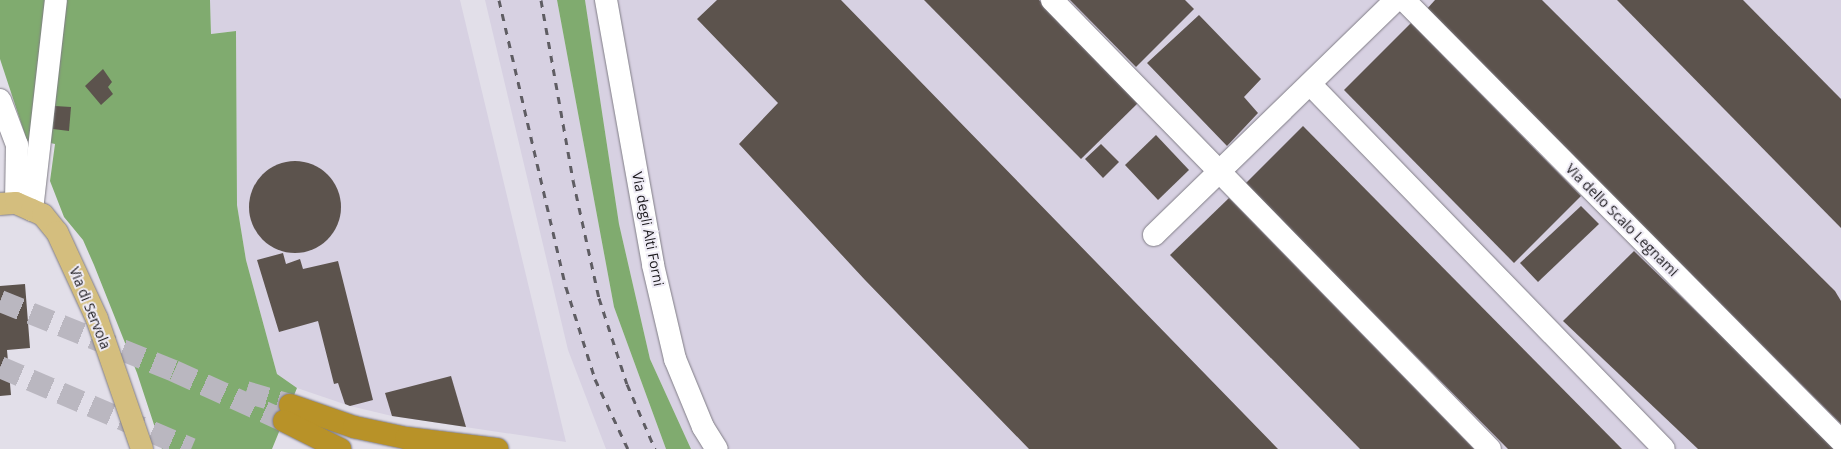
<!DOCTYPE html>
<style>
body{margin:0}
#map{position:relative;width:1841px;height:449px;overflow:hidden;background:#e2dfe9;font-family:"Open Sans",sans-serif}
div>[style]{position:absolute}
.built>*{inset:0;background:#d7d1e2}
.forest>*{inset:0;background:#80ab6f}
.building>*{inset:0;background:#5c534d}
.round{border-radius:50%}
.highway-tunnel>*{height:22px;margin-top:-11px;transform-origin:0;background:repeating-linear-gradient(90deg,#bab7c0 0 22px,transparent 0 33px)}
.roads{filter:drop-shadow(0 0 1px #807d86) drop-shadow(0 0 1px #807d86)}
.minor>*{height:22px;margin:-11px;padding:0 11px;transform-origin:11px;border-radius:11px;background:#fff}
.major>*{height:22px;margin:-11px;padding:0 11px;transform-origin:11px;border-radius:11px;background:#d4be7e}
.highway>*{height:22px;margin:-11px;padding:0 11px;transform-origin:11px;border-radius:11px;background:#b89228}
.rail>*{height:3px;margin-top:-1.5px;transform-origin:0;background:repeating-linear-gradient(90deg,#5f5d63 0 7px,transparent 0 14px)}
span{translate:-50% -50%;white-space:nowrap;text-align:center;line-height:1.15;-webkit-text-stroke:4px #efecf6;paint-order:stroke}
.street-label{font-size:14px;color:#1a181c}
</style>
<div id="map">
<div class="built">
<i style="clip-path:polygon(210px 0,460px 0,566px 442px,392px 416px,350px 406px,297px 388px,277px 374px,246px 260px,237px 205px,236px 31px,211px 34px)"></i>
<i style="clip-path:polygon(485px 0,557px 0,614px 307px,666px 449px,606px 449px,568px 350px)"></i>
<i style="clip-path:polygon(585px 0,1841px 0,1841px 449px,691px 449px,650px 359px,619px 224px)"></i>
</div>
<div class="forest">
<i style="clip-path:polygon(0 0,210px 0,211px 34px,236px 31px,237px 205px,246px 260px,277px 374px,297px 388px,272px 449px,162px 449px,137px 373px,94px 265px,83px 240px,64px 217px,50px 181px,55px 144px,41px 141px,28px 144px,0 59px)"></i>
<i style="clip-path:polygon(557px 0,585px 0,619px 224px,650px 359px,691px 449px,666px 449px,614px 307px)"></i>
</div>
<div class="building">
<i style="clip-path:polygon(717px 0,841px 0,1278px 449px,1029px 449px,865px 280px,739px 144px,778px 103px,697px 19px)"></i>
<i style="clip-path:polygon(924px 0,1039px 0,1139px 102px,1081px 159px)"></i>
<i style="clip-path:polygon(1070px 0,1185px 0,1194px 9px,1136px 67px)"></i>
<i style="clip-path:polygon(1435px 0,1542px 0,1835px 291px,1841px 301px,1841px 424px,1426px 10px)"></i>
<i style="clip-path:polygon(1617px 0,1743px 0,1841px 99px,1841px 228px)"></i>
<i style="clip-path:polygon(1199px 15px,1261px 79px,1244px 97px,1258px 113px,1227px 146px,1147px 63px)"></i>
<i style="clip-path:polygon(1411px 23px,1581px 196px,1514px 263px,1344px 90px)"></i>
<i style="clip-path:polygon(103px 69px,112px 82px,108px 87px,113px 94px,101px 105px,85px 86px)"></i>
<i style="clip-path:polygon(55px 106px,71px 107px,69px 131px,53px 129px)"></i>
<i style="clip-path:polygon(1303px 126px,1622px 449px,1508px 449px,1245px 184px)"></i>
<i style="clip-path:polygon(1156px 135px,1189px 170px,1158px 200px,1125px 165px)"></i>
<i style="clip-path:polygon(1101px 144px,1119px 162px,1103px 178px,1085px 159px)"></i>
<i class="round" style="left:249px;top:161px;width:92px;height:92px"></i>
<i style="clip-path:polygon(1229px 198px,1474px 449px,1360px 449px,1170px 255px)"></i>
<i style="clip-path:polygon(1581px 206px,1599px 224px,1538px 282px,1520px 263px)"></i>
<i style="clip-path:polygon(1634px 251px,1838px 449px,1698px 449px,1563px 321px)"></i>
<i style="clip-path:polygon(283px 253px,286px 264px,300px 259px,303px 269px,338px 261px,373px 400px,350px 406px,345px 404px,338px 383px,334px 384px,318px 321px,279px 332px,257px 260px)"></i>
<i style="clip-path:polygon(25px 284px,30px 348px,7px 350px,11px 395px,0 396px,0 286px)"></i>
<i style="clip-path:polygon(451px 376px,466px 427px,392px 416px,385px 393px)"></i>
</div>
<div class="highway-tunnel">
<i style="left:0;top:301px;width:188px;rotate:21.9deg"></i>
<i style="left:174px;top:371px;width:121px;rotate:24.4deg"></i>
<i style="left:0;top:367px;width:208px;rotate:23.2deg"></i>
<i style="left:246px;top:392px;width:46px;rotate:16.5deg"></i>
</div>
<div class="roads">
<div class="minor">
<i style="left:606px;top:0;width:269px;rotate:79.9deg"></i>
<i style="left:653px;top:265px;width:97px;rotate:76.8deg"></i>
<i style="left:675px;top:359px;width:74px;rotate:67.6deg"></i>
<i style="left:703px;top:427px;width:26px;rotate:58deg"></i>
<i style="left:1052px;top:0;width:627px;rotate:45.71deg"></i>
<i style="left:1404px;top:0;width:621px;rotate:45.26deg"></i>
<i style="left:1310px;top:84px;width:508px;rotate:45.88deg"></i>
<i style="left:0;top:100px;width:48px;rotate:69.3deg"></i>
<i style="left:17px;top:145px;width:58px;rotate:91deg"></i>
<i style="left:32px;top:210px;width:211px;rotate:-83.5deg"></i>
<i style="left:1154px;top:235px;width:337px;rotate:-44.2deg"></i>
</div>
<div class="major">
<i style="left:0;top:204px;width:16px;rotate:-4deg"></i>
<i style="left:16px;top:203px;width:17px;rotate:24deg"></i>
<i style="left:32px;top:210px;width:12px;rotate:24deg"></i>
<i style="left:43px;top:215px;width:22px;rotate:51deg"></i>
<i style="left:57px;top:232px;width:96px;rotate:65.3deg"></i>
<i style="left:97px;top:319px;width:138px;rotate:70.9deg"></i>
</div>
<div class="highway">
<i style="left:290px;top:405px;width:68px;rotate:19deg"></i>
<i style="left:354px;top:427px;width:53px;rotate:11.9deg"></i>
<i style="left:406px;top:438px;width:92px;rotate:6.9deg"></i>
<i style="left:284px;top:421px;width:63px;rotate:26.6deg"></i>
</div>
</div>
<div class="rail">
<i style="left:499px;top:0;width:295px;rotate:76.9deg"></i>
<i style="left:566px;top:287px;width:96px;rotate:72.5deg"></i>
<i style="left:595px;top:379px;width:77px;rotate:64.8deg"></i>
<i style="left:541px;top:0;width:183px;rotate:79.9deg"></i>
<i style="left:573px;top:180px;width:121px;rotate:77.6deg"></i>
<i style="left:599px;top:298px;width:90px;rotate:72deg"></i>
<i style="left:627px;top:384px;width:71px;rotate:66.7deg"></i>
</div>
<div class="street-label">
<span style="left:1622px;top:220px;rotate:45deg">Via dello Scalo Legnami</span>
<span style="left:648px;top:229px;rotate:79deg">Via degli Alti Forni</span>
<span style="left:90px;top:308px;rotate:68deg">Via di Servola</span>
</div>
</div>
